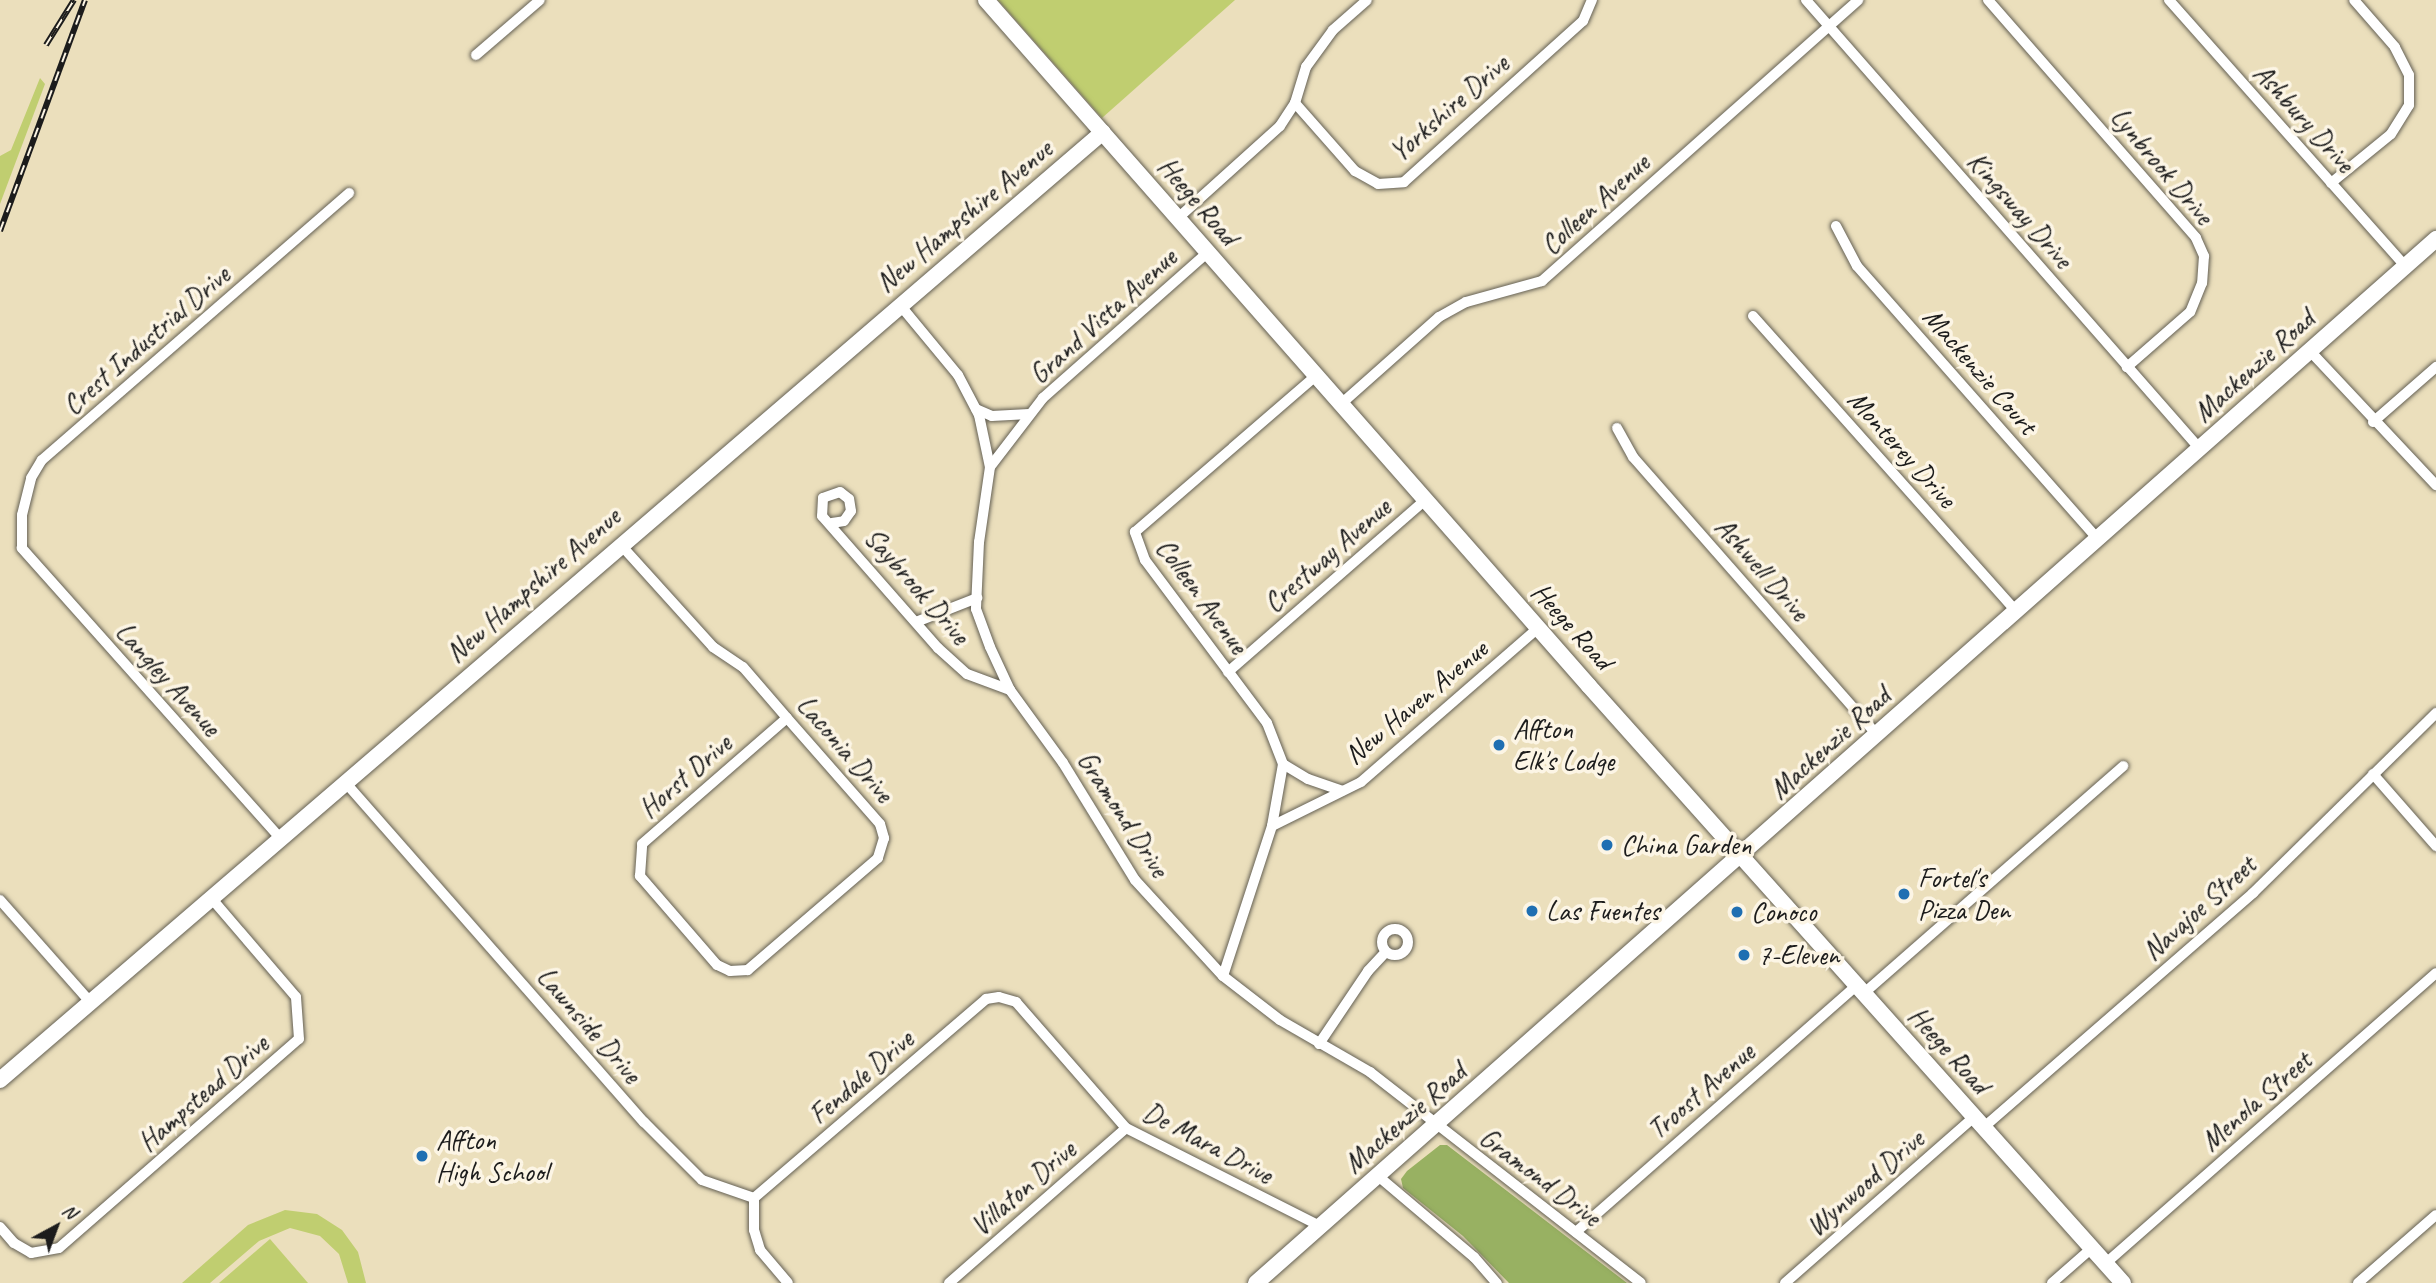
<!DOCTYPE html>
<style>
body{margin:0}
#map{position:relative;width:2436px;height:1283px;overflow:hidden;background:#ebdfbc;font-family:Caveat,sans-serif}
div>[style]{position:absolute}
.green>*{inset:0;background:#c0ce70}
.forest>*{inset:0;background:#98b162}
.roads{filter:drop-shadow(0 0 2px #646054) drop-shadow(0 0 2px #646054)}
.street>*{height:10px;margin:-5px;padding:0 5px;transform-origin:5px;border-radius:5px;background:#fff}
.street>.ring{margin:-5px;padding:0;box-sizing:content-box;background:none;border:10px solid #fff;border-radius:50%}
.secondary>*{height:16px;margin:-8px;padding:0 8px;transform-origin:8px;border-radius:8px;background:#fff}
.rail>*{height:6px;margin-top:-3px;transform-origin:0;background:repeating-linear-gradient(90deg,#fcf5e5 0 10px,#1c1c1c 0 20px);box-sizing:border-box;border-block:2px solid #1c1c1c}
.dots>*{width:19px;height:19px;translate:-50% -50%;box-sizing:border-box;border:4px solid #fcf5e5;border-radius:50%}
span{translate:-50% -50%;white-space:nowrap;text-align:center;line-height:1.15;-webkit-text-stroke:7px #fcf5e5;paint-order:stroke}
.street-label{font-size:28px;color:#1c1c1c}
.poi-label{font-size:28px;color:#1c1c1c}
.left{translate:0 -50%;text-align:left}
.north{position:absolute;left:21px;top:1192px;width:70px;height:70px;-webkit-text-stroke:5px #fcf5e5;paint-order:stroke;rotate:41deg;font-size:19px;font-weight:700;line-height:28px;text-align:center;color:#1c1c1c}
.north::after{content:'';display:block;margin:auto;width:24px;height:32px;background:#1c1c1c;clip-path:polygon(50% 0,100% 100%,50% 72%,0 100%)}
</style>
<div id="map">
<div class="green">
<i style="clip-path:polygon(998px 0,1235px 0,1102px 118px)"></i>
<i style="clip-path:polygon(40px 78px,45px 84px,0 204px,0 156px,11px 150px)"></i>
<i style="clip-path:polygon(285px 1210px,317px 1214px,342px 1230px,358px 1252px,366px 1283px,348px 1283px,339px 1254px,320px 1236px,290px 1228px,259px 1241px,210px 1283px,182px 1283px,248px 1225px)"></i>
<i style="clip-path:polygon(270px 1239px,308px 1283px,219px 1283px)"></i>
</div>
<div class="forest">
<i style="clip-path:polygon(1440px 1145px,1447px 1145px,1627px 1283px,1509px 1283px,1463px 1236px,1403px 1188px,1401px 1179px,1407px 1171px)"></i>
</div>
<div class="roads">
<div class="street">
<i style="left:1806px;top:0;width:597px;rotate:48.73deg"></i>
<i style="left:1988px;top:0;width:316px;rotate:48.8deg"></i>
<i style="left:2196px;top:238px;width:20px;rotate:66deg"></i>
<i style="left:2204px;top:256px;width:27px;rotate:94deg"></i>
<i style="left:2202px;top:283px;width:31px;rotate:112deg"></i>
<i style="left:2190px;top:312px;width:84px;rotate:138.9deg"></i>
<i style="left:2169px;top:0;width:356px;rotate:48.4deg"></i>
<i style="left:476px;top:55px;width:84px;rotate:-40.7deg"></i>
<i style="left:1295px;top:103px;width:91px;rotate:48.6deg"></i>
<i style="left:1355px;top:171px;width:26px;rotate:29deg"></i>
<i style="left:1378px;top:184px;width:26px;rotate:-4deg"></i>
<i style="left:1404px;top:182px;width:241px;rotate:-42deg"></i>
<i style="left:1583px;top:21px;width:23px;rotate:-67deg"></i>
<i style="left:2331px;top:183px;width:77px;rotate:-39.2deg"></i>
<i style="left:2391px;top:134px;width:34px;rotate:-58deg"></i>
<i style="left:2409px;top:105px;width:30px;rotate:-90deg"></i>
<i style="left:2409px;top:75px;width:31px;rotate:-117deg"></i>
<i style="left:2395px;top:47px;width:62px;rotate:-131.1deg"></i>
<i style="left:1178px;top:218px;width:137px;rotate:-42deg"></i>
<i style="left:1280px;top:126px;width:27px;rotate:-57deg"></i>
<i style="left:1295px;top:103px;width:38px;rotate:-73deg"></i>
<i style="left:1306px;top:67px;width:46px;rotate:-53.9deg"></i>
<i style="left:1333px;top:30px;width:45px;rotate:-41.4deg"></i>
<i style="left:1836px;top:226px;width:45px;rotate:62.3deg"></i>
<i style="left:1857px;top:266px;width:364px;rotate:48.6deg"></i>
<i style="left:900px;top:305px;width:91px;rotate:50.4deg"></i>
<i style="left:958px;top:375px;width:45px;rotate:62.3deg"></i>
<i style="left:979px;top:415px;width:53px;rotate:78.1deg"></i>
<i style="left:990px;top:467px;width:76px;rotate:98.3deg"></i>
<i style="left:979px;top:542px;width:67px;rotate:92.6deg"></i>
<i style="left:976px;top:609px;width:40px;rotate:69.8deg"></i>
<i style="left:990px;top:647px;width:47px;rotate:65.1deg"></i>
<i style="left:1010px;top:690px;width:90px;rotate:54deg"></i>
<i style="left:1063px;top:763px;width:137px;rotate:58.4deg"></i>
<i style="left:1135px;top:880px;width:130px;rotate:47.5deg"></i>
<i style="left:1223px;top:976px;width:72px;rotate:37.7deg"></i>
<i style="left:1280px;top:1020px;width:104px;rotate:30deg"></i>
<i style="left:1370px;top:1072px;width:343px;rotate:37.9deg"></i>
<i style="left:1753px;top:316px;width:397px;rotate:48.3deg"></i>
<i style="left:2310px;top:351px;width:184px;rotate:46.8deg"></i>
<i style="left:1341px;top:404px;width:131px;rotate:-41.6deg"></i>
<i style="left:1439px;top:317px;width:31px;rotate:-29deg"></i>
<i style="left:1466px;top:302px;width:79px;rotate:-15.4deg"></i>
<i style="left:1542px;top:281px;width:423px;rotate:-41.6deg"></i>
<i style="left:976px;top:409px;width:17px;rotate:24deg"></i>
<i style="left:992px;top:416px;width:37px;rotate:-3deg"></i>
<i style="left:2373px;top:422px;width:84px;rotate:-41.1deg"></i>
<i style="left:1617px;top:428px;width:33px;rotate:61deg"></i>
<i style="left:1633px;top:457px;width:371px;rotate:48.7deg"></i>
<i style="left:990px;top:467px;width:87px;rotate:-52.5deg"></i>
<i style="left:1043px;top:398px;width:220px;rotate:-41.5deg"></i>
<i style="left:832px;top:523px;width:12px;rotate:-9deg"></i>
<i style="left:844px;top:521px;width:12px;rotate:-55deg"></i>
<i style="left:851px;top:511px;width:12px;rotate:-99deg"></i>
<i style="left:849px;top:499px;width:11px;rotate:-142deg"></i>
<i style="left:840px;top:492px;width:18px;rotate:161deg"></i>
<i style="left:823px;top:498px;width:18px;rotate:93deg"></i>
<i style="left:822px;top:516px;width:176px;rotate:48.7deg"></i>
<i style="left:938px;top:648px;width:39px;rotate:42deg"></i>
<i style="left:967px;top:674px;width:46px;rotate:20.4deg"></i>
<i style="left:620px;top:544px;width:139px;rotate:47.9deg"></i>
<i style="left:713px;top:647px;width:36px;rotate:34deg"></i>
<i style="left:743px;top:667px;width:67px;rotate:49.2deg"></i>
<i style="left:787px;top:718px;width:141px;rotate:48.7deg"></i>
<i style="left:880px;top:824px;width:15px;rotate:74deg"></i>
<i style="left:884px;top:838px;width:21px;rotate:107deg"></i>
<i style="left:878px;top:858px;width:172px;rotate:139.3deg"></i>
<i style="left:748px;top:970px;width:18px;rotate:177deg"></i>
<i style="left:730px;top:971px;width:14px;rotate:-155deg"></i>
<i style="left:717px;top:965px;width:118px;rotate:-130.9deg"></i>
<i style="left:640px;top:876px;width:32px;rotate:-86deg"></i>
<i style="left:642px;top:844px;width:192px;rotate:-41deg"></i>
<i style="left:916px;top:622px;width:66px;rotate:-21.5deg"></i>
<i style="left:1228px;top:672px;width:262px;rotate:-41.1deg"></i>
<i style="left:1283px;top:764px;width:29px;rotate:31deg"></i>
<i style="left:1308px;top:779px;width:36px;rotate:19deg"></i>
<i style="left:2373px;top:774px;width:96px;rotate:48.8deg"></i>
<i style="left:345px;top:782px;width:453px;rotate:48.7deg"></i>
<i style="left:644px;top:1122px;width:82px;rotate:45deg"></i>
<i style="left:702px;top:1180px;width:55px;rotate:19.1deg"></i>
<i style="left:1272px;top:826px;width:99px;rotate:-26.3deg"></i>
<i style="left:1361px;top:782px;width:235px;rotate:-41deg"></i>
<i style="left:281px;top:839px;width:390px;rotate:-131.7deg"></i>
<i style="left:22px;top:548px;width:33px;rotate:-90deg"></i>
<i style="left:22px;top:515px;width:38px;rotate:-76deg"></i>
<i style="left:31px;top:478px;width:21px;rotate:-59deg"></i>
<i style="left:42px;top:460px;width:407px;rotate:-41deg"></i>
<i style="left:0;top:900px;width:137px;rotate:48.5deg"></i>
<i class="ring" style="left:1382px;top:929px;width:16px;height:16px"></i>
<i style="left:1223px;top:976px;width:158px;rotate:-71.9deg"></i>
<i style="left:1272px;top:826px;width:63px;rotate:-79.9deg"></i>
<i style="left:1283px;top:764px;width:44px;rotate:-111.3deg"></i>
<i style="left:1267px;top:723px;width:204px;rotate:-126.8deg"></i>
<i style="left:1145px;top:560px;width:30px;rotate:-110deg"></i>
<i style="left:1135px;top:532px;width:239px;rotate:-40.8deg"></i>
<i style="left:1863px;top:994px;width:346px;rotate:-41.2deg"></i>
<i style="left:1319px;top:1044px;width:88px;rotate:-56.1deg"></i>
<i style="left:1368px;top:971px;width:26px;rotate:-47deg"></i>
<i style="left:1984px;top:1127px;width:357px;rotate:-41deg"></i>
<i style="left:2253px;top:893px;width:257px;rotate:-44.5deg"></i>
<i style="left:1378px;top:1176px;width:126px;rotate:40.2deg"></i>
<i style="left:1474px;top:1257px;width:35px;rotate:49deg"></i>
<i style="left:754px;top:1198px;width:306px;rotate:-40.6deg"></i>
<i style="left:986px;top:999px;width:13px;rotate:-9deg"></i>
<i style="left:999px;top:997px;width:18px;rotate:16deg"></i>
<i style="left:1016px;top:1002px;width:167px;rotate:48.9deg"></i>
<i style="left:1126px;top:1128px;width:217px;rotate:26.8deg"></i>
<i style="left:754px;top:1198px;width:32px;rotate:90deg"></i>
<i style="left:754px;top:1230px;width:21px;rotate:73deg"></i>
<i style="left:760px;top:1250px;width:43px;rotate:49.7deg"></i>
<i style="left:0;top:1227px;width:21px;rotate:49deg"></i>
<i style="left:14px;top:1243px;width:20px;rotate:30deg"></i>
<i style="left:31px;top:1253px;width:28px;rotate:-10deg"></i>
<i style="left:59px;top:1248px;width:318px;rotate:-41.1deg"></i>
<i style="left:299px;top:1039px;width:42px;rotate:-94.1deg"></i>
<i style="left:296px;top:997px;width:129px;rotate:-130.6deg"></i>
<i style="left:1576px;top:1232px;width:373px;rotate:-41.3deg"></i>
<i style="left:2106px;top:1263px;width:439px;rotate:-41.3deg"></i>
<i style="left:949px;top:1283px;width:235px;rotate:-41.2deg"></i>
<i style="left:1785px;top:1283px;width:252px;rotate:-41.3deg"></i>
<i style="left:2052px;top:1283px;width:53px;rotate:-41.2deg"></i>
<i style="left:2358px;top:1283px;width:103px;rotate:-41.1deg"></i>
</div>
<div class="secondary">
<i style="left:986px;top:0;width:913px;rotate:48.68deg"></i>
<i style="left:1589px;top:686px;width:801px;rotate:48.19deg"></i>
<i style="left:0;top:1080px;width:1454px;rotate:-40.68deg"></i>
<i style="left:1256px;top:1283px;width:1576px;rotate:-41.5deg"></i>
</div>
</div>
<div class="rail">
<i style="left:46px;top:45px;width:53px;rotate:-58.1deg"></i>
<i style="left:0;top:231px;width:246px;rotate:-69.8deg"></i>
</div>
<div class="dots">
<i style="left:1499px;top:745px;background:#1f6fb2"></i>
<i style="left:1607px;top:845px;background:#1f6fb2"></i>
<i style="left:1904px;top:894px;background:#1f6fb2"></i>
<i style="left:1532px;top:911px;background:#1f6fb2"></i>
<i style="left:1737px;top:912px;background:#1f6fb2"></i>
<i style="left:1744px;top:955px;background:#1f6fb2"></i>
<i style="left:422px;top:1156px;background:#1f6fb2"></i>
</div>
<div class="street-label">
<span style="left:1449px;top:108px;rotate:-41deg">Yorkshire Drive</span>
<span style="left:2304px;top:118px;rotate:48deg">Ashbury Drive</span>
<span style="left:2162px;top:166px;rotate:50deg">Lynbrook Drive</span>
<span style="left:1198px;top:201px;rotate:49deg">Heege Road</span>
<span style="left:1595px;top:204px;rotate:-42deg">Colleen Avenue</span>
<span style="left:2020px;top:210px;rotate:49deg">Kingsway Drive</span>
<span style="left:964px;top:216px;rotate:-40deg">New Hampshire Avenue</span>
<span style="left:1103px;top:316px;rotate:-42deg">Grand Vista Avenue</span>
<span style="left:146px;top:340px;rotate:-41deg">Crest Industrial Drive</span>
<span style="left:2254px;top:366px;rotate:-42deg">Mackenzie Road</span>
<span style="left:1980px;top:371px;rotate:49deg">Mackenzie Court</span>
<span style="left:1902px;top:449px;rotate:48deg">Monterey Drive</span>
<span style="left:1327px;top:555px;rotate:-41deg">Crestway Avenue</span>
<span style="left:1762px;top:569px;rotate:49deg">Ashwell Drive</span>
<span style="left:533px;top:585px;rotate:-41deg">New Hampshire Avenue</span>
<span style="left:917px;top:586px;rotate:49deg">Saybrook Drive</span>
<span style="left:1202px;top:596px;rotate:54deg">Colleen Avenue</span>
<span style="left:1572px;top:626px;rotate:48deg">Heege Road</span>
<span style="left:168px;top:679px;rotate:48deg">Langley Avenue</span>
<span style="left:1416px;top:702px;rotate:-40deg">New Haven Avenue</span>
<span style="left:1830px;top:743px;rotate:-42deg">Mackenzie Road</span>
<span style="left:845px;top:749px;rotate:49deg">Laconia Drive</span>
<span style="left:685px;top:776px;rotate:-41deg">Horst Drive</span>
<span style="left:1123px;top:814px;rotate:57deg">Gramond Drive</span>
<span style="left:2199px;top:908px;rotate:-42deg">Navajoe Street</span>
<span style="left:589px;top:1025px;rotate:49deg">Lawnside Drive</span>
<span style="left:1949px;top:1050px;rotate:48deg">Heege Road</span>
<span style="left:861px;top:1077px;rotate:-41deg">Fendale Drive</span>
<span style="left:1701px;top:1091px;rotate:-41deg">Troost Avenue</span>
<span style="left:203px;top:1093px;rotate:-41deg">Hampstead Drive</span>
<span style="left:2256px;top:1101px;rotate:-41deg">Menola Street</span>
<span style="left:1405px;top:1118px;rotate:-41deg">Mackenzie Road</span>
<span style="left:1208px;top:1143px;rotate:28deg">De Mara Drive</span>
<span style="left:1540px;top:1177px;rotate:37deg">Gramond Drive</span>
<span style="left:1865px;top:1183px;rotate:-41deg">Wynwood Drive</span>
<span style="left:1023px;top:1188px;rotate:-41deg">Villaton Drive</span>
</div>
<div class="poi-label">
<span class="left" style="left:1513px;top:745px">Affton<br>Elk's Lodge</span>
<span class="left" style="left:1621px;top:845px">China Garden</span>
<span class="left" style="left:1918px;top:894px">Fortel's<br>Pizza Den</span>
<span class="left" style="left:1546px;top:911px">Las Fuentes</span>
<span class="left" style="left:1751px;top:912px">Conoco</span>
<span class="left" style="left:1758px;top:955px">7-Eleven</span>
<span class="left" style="left:436px;top:1156px">Affton<br>High School</span>
</div>
<div class="north">N</div>
</div>
